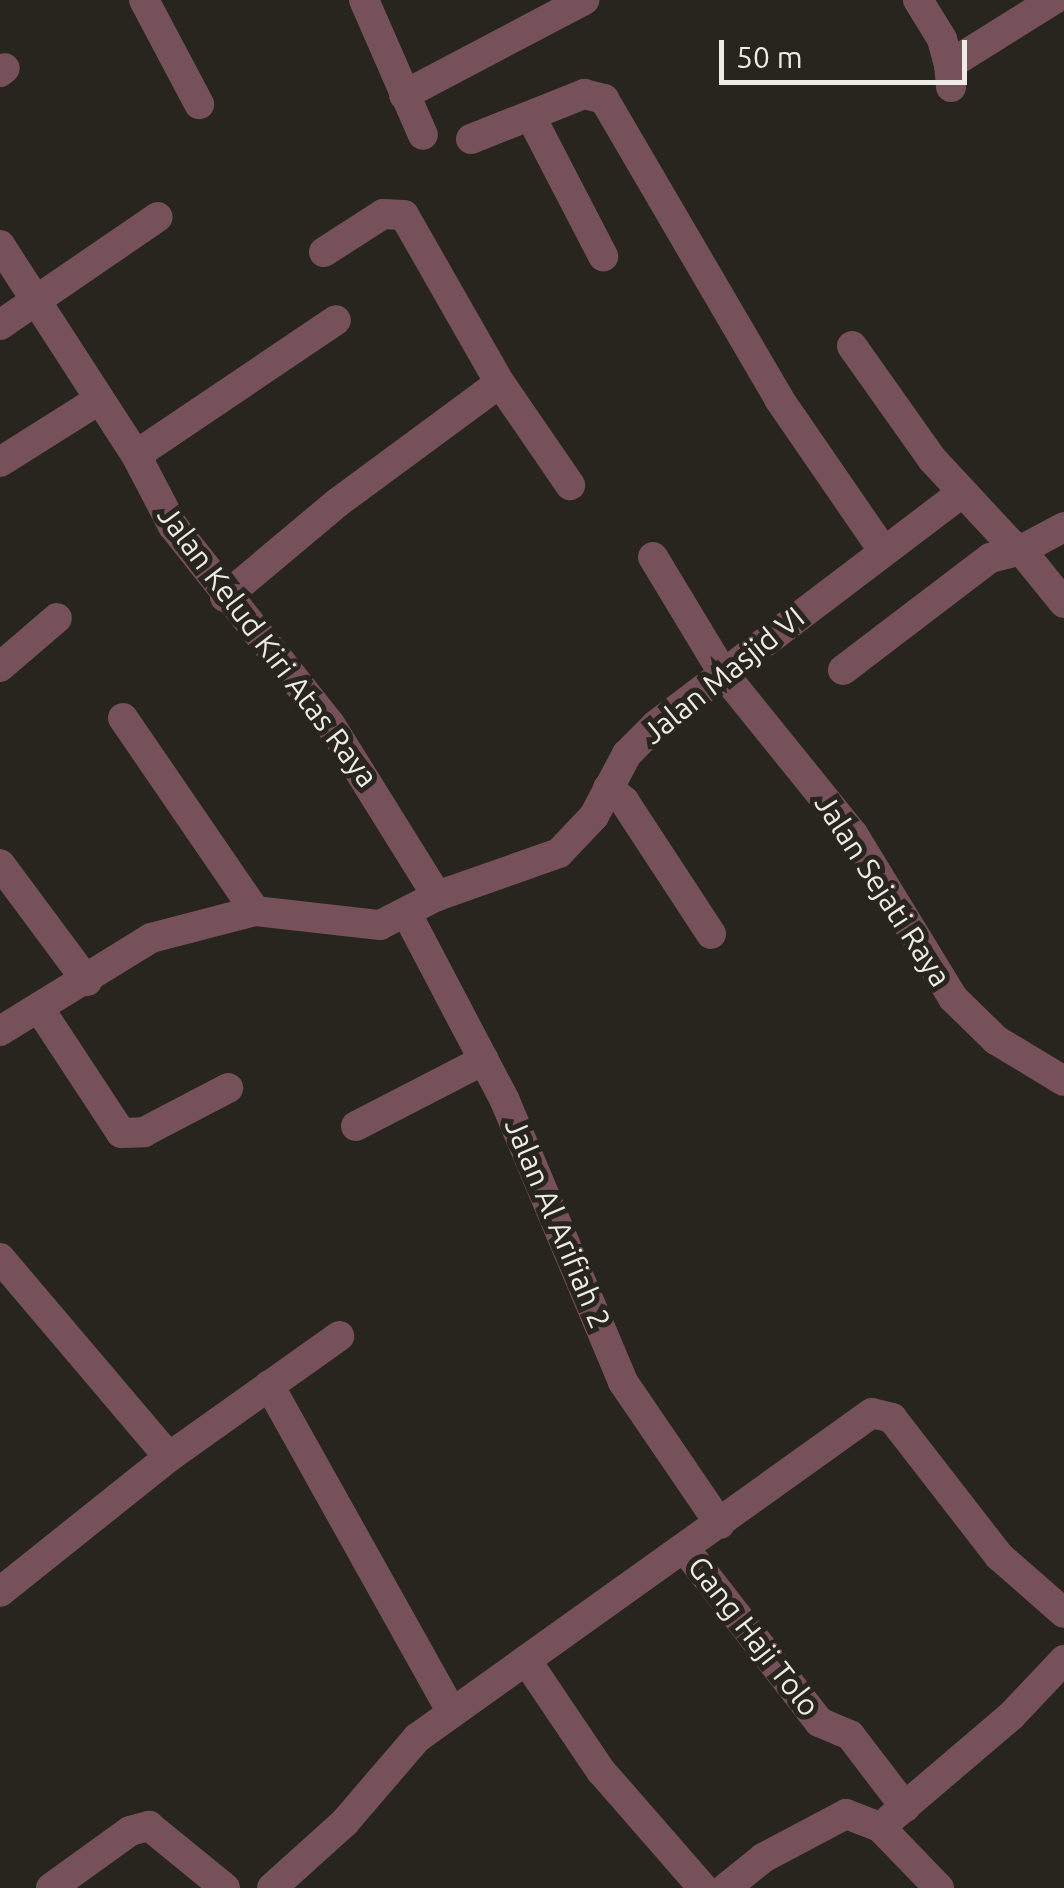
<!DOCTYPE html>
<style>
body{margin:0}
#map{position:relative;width:1064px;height:1888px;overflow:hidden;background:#28241e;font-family:Ubuntu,sans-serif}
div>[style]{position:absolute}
.minor>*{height:30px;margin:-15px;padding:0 15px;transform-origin:15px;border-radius:15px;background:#76515a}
span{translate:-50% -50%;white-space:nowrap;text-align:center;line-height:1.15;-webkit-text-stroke:10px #28241e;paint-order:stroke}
.street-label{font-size:30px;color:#eeebe6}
.scale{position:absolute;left:719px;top:40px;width:248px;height:45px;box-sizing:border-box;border:5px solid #eeebe6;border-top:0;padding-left:12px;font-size:30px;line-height:35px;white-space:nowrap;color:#eeebe6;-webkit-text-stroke:8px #28241e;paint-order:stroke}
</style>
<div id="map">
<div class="minor">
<i style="left:144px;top:0;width:118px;rotate:62.1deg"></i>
<i style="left:364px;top:0;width:147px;rotate:66.4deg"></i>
<i style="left:918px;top:0;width:46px;rotate:58.4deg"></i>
<i style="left:942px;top:39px;width:27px;rotate:75deg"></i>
<i style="left:0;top:72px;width:6px;rotate:-39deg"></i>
<i style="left:951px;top:87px;width:22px;rotate:-95deg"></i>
<i style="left:949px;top:65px;width:123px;rotate:-32deg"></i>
<i style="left:404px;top:95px;width:204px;rotate:-27.8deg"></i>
<i style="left:531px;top:117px;width:157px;rotate:62.6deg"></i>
<i style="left:471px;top:139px;width:122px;rotate:-21.7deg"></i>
<i style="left:584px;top:94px;width:21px;rotate:14deg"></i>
<i style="left:604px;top:99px;width:347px;rotate:59.7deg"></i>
<i style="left:779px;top:399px;width:182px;rotate:55.5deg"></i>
<i style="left:0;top:245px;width:250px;rotate:57.1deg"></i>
<i style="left:136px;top:455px;width:80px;rotate:62.5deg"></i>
<i style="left:173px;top:526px;width:253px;rotate:51.6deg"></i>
<i style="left:330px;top:724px;width:203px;rotate:58.1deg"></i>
<i style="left:324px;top:252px;width:70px;rotate:-32.8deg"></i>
<i style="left:383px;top:214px;width:21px;rotate:3deg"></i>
<i style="left:404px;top:215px;width:193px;rotate:60.3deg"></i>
<i style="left:500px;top:383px;width:124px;rotate:55.5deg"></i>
<i style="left:0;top:325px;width:191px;rotate:-34.4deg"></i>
<i style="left:852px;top:346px;width:138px;rotate:54.7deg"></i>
<i style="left:932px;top:459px;width:115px;rotate:47.1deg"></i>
<i style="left:1010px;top:543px;width:13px;rotate:32deg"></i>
<i style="left:1021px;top:550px;width:49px;rotate:-28.1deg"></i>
<i style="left:136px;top:455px;width:241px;rotate:-34deg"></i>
<i style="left:0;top:462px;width:115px;rotate:-32.2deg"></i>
<i style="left:653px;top:557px;width:135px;rotate:58.9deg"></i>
<i style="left:723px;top:673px;width:207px;rotate:51.1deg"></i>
<i style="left:853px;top:834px;width:192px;rotate:58.6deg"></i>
<i style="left:953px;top:998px;width:60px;rotate:44.3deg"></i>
<i style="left:996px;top:1040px;width:79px;rotate:31.1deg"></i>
<i style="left:225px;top:597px;width:146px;rotate:-40deg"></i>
<i style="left:337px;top:503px;width:202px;rotate:-36.4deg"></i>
<i style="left:0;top:667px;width:75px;rotate:-40.7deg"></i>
<i style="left:843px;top:670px;width:185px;rotate:-37.3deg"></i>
<i style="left:990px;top:558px;width:32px;rotate:-14deg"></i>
<i style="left:1021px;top:550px;width:68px;rotate:50.9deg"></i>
<i style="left:123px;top:718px;width:234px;rotate:55.6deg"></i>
<i style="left:608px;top:788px;width:21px;rotate:39deg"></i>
<i style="left:624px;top:801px;width:159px;rotate:56.8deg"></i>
<i style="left:0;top:864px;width:146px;rotate:53.4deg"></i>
<i style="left:407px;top:914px;width:211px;rotate:62.3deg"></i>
<i style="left:505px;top:1101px;width:305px;rotate:67.2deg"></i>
<i style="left:623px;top:1382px;width:172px;rotate:55.7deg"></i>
<i style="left:39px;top:1008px;width:149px;rotate:56.7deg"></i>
<i style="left:121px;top:1133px;width:23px;rotate:-2deg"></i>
<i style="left:144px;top:1132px;width:95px;rotate:-27.6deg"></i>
<i style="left:0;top:1031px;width:177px;rotate:-31.6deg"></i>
<i style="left:151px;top:938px;width:107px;rotate:-14.6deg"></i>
<i style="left:255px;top:911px;width:126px;rotate:6.4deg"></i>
<i style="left:380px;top:925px;width:64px;rotate:-27deg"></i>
<i style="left:437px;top:896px;width:129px;rotate:-19.4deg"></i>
<i style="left:559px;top:853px;width:51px;rotate:-46.6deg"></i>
<i style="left:594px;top:816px;width:70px;rotate:-62deg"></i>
<i style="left:627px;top:754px;width:41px;rotate:-45deg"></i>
<i style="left:656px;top:725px;width:382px;rotate:-37.2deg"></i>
<i style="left:356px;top:1126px;width:144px;rotate:-27.3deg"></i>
<i style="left:0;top:1258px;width:261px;rotate:49.7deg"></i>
<i style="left:169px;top:1457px;width:216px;rotate:141.4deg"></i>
<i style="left:269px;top:1385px;width:375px;rotate:60.8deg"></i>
<i style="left:169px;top:1457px;width:209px;rotate:-35.4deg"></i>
<i style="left:685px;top:1549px;width:219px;rotate:52.2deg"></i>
<i style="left:819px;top:1722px;width:34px;rotate:23deg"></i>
<i style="left:850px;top:1735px;width:91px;rotate:52.6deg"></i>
<i style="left:526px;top:1660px;width:134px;rotate:56deg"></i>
<i style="left:601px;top:1771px;width:155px;rotate:48.9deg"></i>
<i style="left:890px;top:1819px;width:159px;rotate:-40.4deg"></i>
<i style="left:1011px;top:1716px;width:77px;rotate:-46.6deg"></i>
<i style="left:51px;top:1888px;width:97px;rotate:-35.8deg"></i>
<i style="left:130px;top:1831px;width:20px;rotate:-15deg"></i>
<i style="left:149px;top:1826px;width:98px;rotate:39.2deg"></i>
<i style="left:272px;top:1888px;width:98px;rotate:-42.1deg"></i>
<i style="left:345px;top:1822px;width:111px;rotate:-49.4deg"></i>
<i style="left:417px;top:1738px;width:559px;rotate:-35.54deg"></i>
<i style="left:872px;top:1413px;width:21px;rotate:14deg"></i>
<i style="left:892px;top:1418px;width:175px;rotate:52.2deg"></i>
<i style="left:999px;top:1556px;width:86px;rotate:41.2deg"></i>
<i style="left:726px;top:1888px;width:48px;rotate:-39deg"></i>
<i style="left:763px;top:1858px;width:94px;rotate:-27.9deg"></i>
<i style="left:846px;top:1814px;width:36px;rotate:21deg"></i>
<i style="left:880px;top:1827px;width:85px;rotate:46deg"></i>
</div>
<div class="street-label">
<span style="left:268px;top:646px;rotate:53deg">Jalan Kelud Kiri Atas Raya</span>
<span style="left:723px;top:675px;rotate:-39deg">Jalan Masjid VI</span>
<span style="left:883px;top:890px;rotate:57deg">Jalan Sejati Raya</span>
<span style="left:558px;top:1223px;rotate:67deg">Jalan Al Arifiah 2</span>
<span style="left:754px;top:1636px;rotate:52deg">Gang Haji Tolo</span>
</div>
<div class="scale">50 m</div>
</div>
